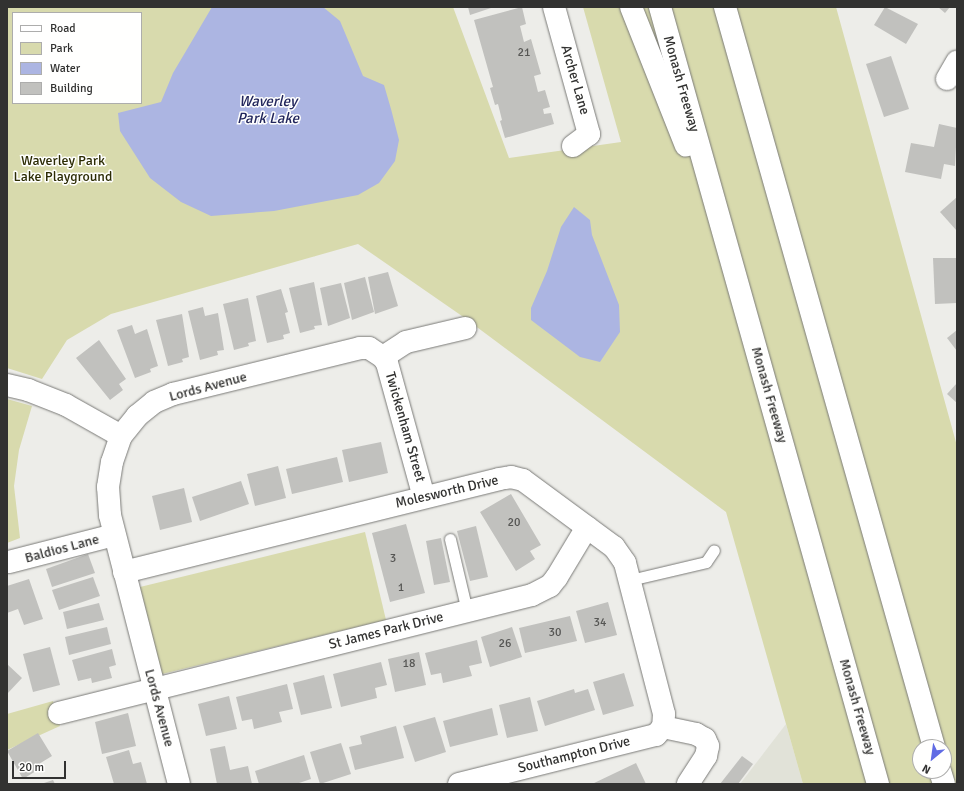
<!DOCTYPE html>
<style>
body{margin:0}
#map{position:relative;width:964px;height:791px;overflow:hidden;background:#edede9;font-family:Signika,sans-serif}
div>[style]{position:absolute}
.built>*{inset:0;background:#e1e2d8}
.green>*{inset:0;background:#d8daad}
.water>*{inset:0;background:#acb5e2}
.building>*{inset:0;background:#c1c1be}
.roads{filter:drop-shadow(0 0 1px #7a7a77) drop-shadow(0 0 1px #7a7a77)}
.lane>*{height:11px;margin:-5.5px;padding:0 5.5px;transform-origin:5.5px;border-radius:5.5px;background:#fff}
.street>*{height:22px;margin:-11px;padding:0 11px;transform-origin:11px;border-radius:11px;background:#fff}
.highway>*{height:22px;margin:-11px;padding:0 11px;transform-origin:11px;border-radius:11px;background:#fff}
span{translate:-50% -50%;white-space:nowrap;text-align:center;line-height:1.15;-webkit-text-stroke:3px #fffffe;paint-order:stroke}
.number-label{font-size:12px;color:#565654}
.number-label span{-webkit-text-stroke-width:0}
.street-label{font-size:14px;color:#323231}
.park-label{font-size:14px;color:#2c2c04}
.water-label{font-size:15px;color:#22265c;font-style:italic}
.frame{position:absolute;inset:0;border:8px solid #323231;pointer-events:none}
.legend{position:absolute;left:12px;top:12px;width:130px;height:92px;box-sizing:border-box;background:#fffffe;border:1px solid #adadac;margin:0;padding:5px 7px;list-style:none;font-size:12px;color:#323231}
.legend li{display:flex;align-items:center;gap:8px;height:20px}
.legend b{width:20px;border:1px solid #adadac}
.north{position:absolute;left:912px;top:739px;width:40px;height:40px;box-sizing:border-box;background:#fffffe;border:1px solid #adadac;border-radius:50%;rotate:209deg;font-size:11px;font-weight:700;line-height:16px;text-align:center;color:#323231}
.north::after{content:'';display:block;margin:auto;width:14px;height:18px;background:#616ce4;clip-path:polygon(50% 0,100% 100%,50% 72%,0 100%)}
.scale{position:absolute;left:12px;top:761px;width:54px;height:18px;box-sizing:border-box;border:2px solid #323231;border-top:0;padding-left:5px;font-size:12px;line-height:14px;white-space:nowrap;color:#323231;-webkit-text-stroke:3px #fffffe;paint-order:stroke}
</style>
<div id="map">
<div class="built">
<i style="clip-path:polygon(786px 724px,803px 784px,740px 784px)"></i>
</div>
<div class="green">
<i style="clip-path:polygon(evenodd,7px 7px,453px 7px,509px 158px,621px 142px,583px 7px,836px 7px,957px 446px,957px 784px,803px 784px,726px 512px,462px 316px,358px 244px,111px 314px,67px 340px,42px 379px,7px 368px,7px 7px,13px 13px,141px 13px,141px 103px,13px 103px,13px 13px,7px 7px,920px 747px,944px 747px,944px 771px,920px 771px,920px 747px)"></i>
<i style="clip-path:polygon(7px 399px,32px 406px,19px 450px,14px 486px,20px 538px,7px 543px)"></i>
<i style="clip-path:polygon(365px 532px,386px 620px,162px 674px,140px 587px)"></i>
<i style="clip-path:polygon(53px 701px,60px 726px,7px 750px,7px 714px)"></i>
</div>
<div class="water">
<i style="clip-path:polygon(212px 7px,323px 7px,340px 21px,363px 76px,384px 85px,391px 109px,399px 140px,395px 161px,379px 183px,358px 195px,274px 211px,211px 216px,181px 202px,150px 178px,120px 131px,118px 113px,161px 102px,173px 73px)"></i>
<i style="clip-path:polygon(574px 207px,590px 220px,592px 235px,619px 305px,620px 332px,600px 362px,580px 357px,531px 320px,531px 308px,547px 271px,561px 227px)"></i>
</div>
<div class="building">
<i style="clip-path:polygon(468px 7px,494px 7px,470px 15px)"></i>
<i style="clip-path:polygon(522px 7px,526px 24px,520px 26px,524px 42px,531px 39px,541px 74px,534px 76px,538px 92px,545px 90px,550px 107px,543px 109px,544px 114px,551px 113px,554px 124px,505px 138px,500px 121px,502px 120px,498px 104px,495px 105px,490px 88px,493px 87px,474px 20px)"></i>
<i style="clip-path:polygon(885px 7px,918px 24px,906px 44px,874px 25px)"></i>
<i style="clip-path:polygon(938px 7px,950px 7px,945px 13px)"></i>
<i style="clip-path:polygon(891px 56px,909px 109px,884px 117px,866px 64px)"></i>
<i style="clip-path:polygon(939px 124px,957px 128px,955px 166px,944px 164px,941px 179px,905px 172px,911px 143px,934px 147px)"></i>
<i style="clip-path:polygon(957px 197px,957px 231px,940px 212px)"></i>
<i style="clip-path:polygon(933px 258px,956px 258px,957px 303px,935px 304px)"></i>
<i style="clip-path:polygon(388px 272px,398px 306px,375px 314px,368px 277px)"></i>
<i style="clip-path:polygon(365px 277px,374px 312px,352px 320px,344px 283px)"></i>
<i style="clip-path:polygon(314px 282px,322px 325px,314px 326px,315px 329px,300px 333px,289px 288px)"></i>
<i style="clip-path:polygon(341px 283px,350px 318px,328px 326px,320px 288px)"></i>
<i style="clip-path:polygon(281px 289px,288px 312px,285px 313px,290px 333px,283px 335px,284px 339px,267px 343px,256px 296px)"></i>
<i style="clip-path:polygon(248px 298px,256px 341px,248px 343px,249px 346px,234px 350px,223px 304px)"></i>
<i style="clip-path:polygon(203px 307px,205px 316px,218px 313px,224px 350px,217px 351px,218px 355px,200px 360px,188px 311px)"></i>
<i style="clip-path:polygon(182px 314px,189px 357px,182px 359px,183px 362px,168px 366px,156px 320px)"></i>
<i style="clip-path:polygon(132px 325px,135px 334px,147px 329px,158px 366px,150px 369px,151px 372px,135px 378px,117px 330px)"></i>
<i style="clip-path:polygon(957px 330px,957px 351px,947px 338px)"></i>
<i style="clip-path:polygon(99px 340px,126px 379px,119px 384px,123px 390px,110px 400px,76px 358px)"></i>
<i style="clip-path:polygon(957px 383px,957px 403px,947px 394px)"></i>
<i style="clip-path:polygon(381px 442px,388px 473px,349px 482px,342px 450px)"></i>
<i style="clip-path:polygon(337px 457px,343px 482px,292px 494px,286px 469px)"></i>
<i style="clip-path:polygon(278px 466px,286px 498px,255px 506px,247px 474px)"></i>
<i style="clip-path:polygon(241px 481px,249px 504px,200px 521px,192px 497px)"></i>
<i style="clip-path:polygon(184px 488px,192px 522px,160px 530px,152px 496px)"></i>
<i style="clip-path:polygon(511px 494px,541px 545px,530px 551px,535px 559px,516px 571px,480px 512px)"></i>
<i style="clip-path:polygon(406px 524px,425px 593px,390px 602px,372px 533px)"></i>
<i style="clip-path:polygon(476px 526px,488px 577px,470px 581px,457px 531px)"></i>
<i style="clip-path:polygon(441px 538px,450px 582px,434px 585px,426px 541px)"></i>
<i style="clip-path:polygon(88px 554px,95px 573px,52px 587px,46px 569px)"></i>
<i style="clip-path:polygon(93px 577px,100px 596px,59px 610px,52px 590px)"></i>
<i style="clip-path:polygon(29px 579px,43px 619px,24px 625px,18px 609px,7px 613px,7px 586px)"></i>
<i style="clip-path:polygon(608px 602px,617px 635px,585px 643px,576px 611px)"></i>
<i style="clip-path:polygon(99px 603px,104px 620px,67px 629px,63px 612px)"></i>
<i style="clip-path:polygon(570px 616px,577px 641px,525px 653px,519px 628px)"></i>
<i style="clip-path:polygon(107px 627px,111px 644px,69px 655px,65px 637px)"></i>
<i style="clip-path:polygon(512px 627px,522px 657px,490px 667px,481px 637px)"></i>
<i style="clip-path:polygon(477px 640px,482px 663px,469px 666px,472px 676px,443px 683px,441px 673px,431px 675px,425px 653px)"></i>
<i style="clip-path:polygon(50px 647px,60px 685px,33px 692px,23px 654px)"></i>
<i style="clip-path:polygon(112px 649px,116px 665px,109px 667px,112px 678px,92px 683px,91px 678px,78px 681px,72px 660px)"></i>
<i style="clip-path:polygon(419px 652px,426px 685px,395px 692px,388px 659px)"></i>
<i style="clip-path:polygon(381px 662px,387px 685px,375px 688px,377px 698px,341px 707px,333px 674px)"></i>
<i style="clip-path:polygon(7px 664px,22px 678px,7px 694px)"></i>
<i style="clip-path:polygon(624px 673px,634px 706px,603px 715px,593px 682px)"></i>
<i style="clip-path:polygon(324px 675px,332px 708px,301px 715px,293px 683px)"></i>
<i style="clip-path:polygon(287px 684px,293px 709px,279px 712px,282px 722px,254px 729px,252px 719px,242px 721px,236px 697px)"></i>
<i style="clip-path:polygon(574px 689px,575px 693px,588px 689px,595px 710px,545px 726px,537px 701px)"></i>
<i style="clip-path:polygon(229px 696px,237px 729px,206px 736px,198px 704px)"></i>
<i style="clip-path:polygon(530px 697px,538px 731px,507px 738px,499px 705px)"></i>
<i style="clip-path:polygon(492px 708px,498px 735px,450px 747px,443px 721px)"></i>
<i style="clip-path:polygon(128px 713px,136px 746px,102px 754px,95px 722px)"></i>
<i style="clip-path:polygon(435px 717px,446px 752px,415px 762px,403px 726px)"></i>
<i style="clip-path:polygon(396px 726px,404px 758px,355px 770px,349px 747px,362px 744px,360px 736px)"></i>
<i style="clip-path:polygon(38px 733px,52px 756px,34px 767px,36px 771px,23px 779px,7px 751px)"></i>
<i style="clip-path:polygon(341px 743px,351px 774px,320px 784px,310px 752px)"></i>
<i style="clip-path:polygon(225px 746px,230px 770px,248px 766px,252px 784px,217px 784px,210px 749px)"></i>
<i style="clip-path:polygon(129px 750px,133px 764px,141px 762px,147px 784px,114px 784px,106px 757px)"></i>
<i style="clip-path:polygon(304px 755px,311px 779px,296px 784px,259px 784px,255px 771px)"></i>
<i style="clip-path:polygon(742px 756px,753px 764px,738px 784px,720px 784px)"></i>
<i style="clip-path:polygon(636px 763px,646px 784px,592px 784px)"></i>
<i style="clip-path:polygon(53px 780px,55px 784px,41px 784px)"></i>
</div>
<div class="roads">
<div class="lane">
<i style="left:450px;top:539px;width:74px;rotate:76.7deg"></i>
<i style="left:630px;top:580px;width:78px;rotate:-13.3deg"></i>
<i style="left:706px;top:562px;width:14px;rotate:-56deg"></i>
</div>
<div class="street">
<i style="left:554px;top:7px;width:132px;rotate:74.6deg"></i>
<i style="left:589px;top:134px;width:20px;rotate:143deg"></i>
<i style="left:947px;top:79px;width:20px;rotate:-60deg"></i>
<i style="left:383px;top:357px;width:7px;rotate:56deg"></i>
<i style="left:387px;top:363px;width:139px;rotate:74.6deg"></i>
<i style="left:7px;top:385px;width:22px;rotate:13deg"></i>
<i style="left:28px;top:390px;width:41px;rotate:21.5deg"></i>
<i style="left:66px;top:405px;width:63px;rotate:29.4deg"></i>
<i style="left:9px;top:562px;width:108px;rotate:-14.4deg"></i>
<i style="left:124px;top:572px;width:386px;rotate:-13.9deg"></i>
<i style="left:499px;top:479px;width:12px;rotate:-9deg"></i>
<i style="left:511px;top:477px;width:12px;rotate:14deg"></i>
<i style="left:523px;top:480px;width:113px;rotate:36.4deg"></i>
<i style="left:614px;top:547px;width:19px;rotate:55deg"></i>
<i style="left:625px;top:563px;width:156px;rotate:75.5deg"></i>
<i style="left:664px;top:714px;width:13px;rotate:94deg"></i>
<i style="left:59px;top:713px;width:487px;rotate:-14deg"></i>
<i style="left:532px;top:595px;width:20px;rotate:-27deg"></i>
<i style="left:550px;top:586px;width:11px;rotate:-52deg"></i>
<i style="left:557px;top:577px;width:58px;rotate:-59deg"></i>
<i style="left:663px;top:727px;width:34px;rotate:12deg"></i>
<i style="left:696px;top:734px;width:10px;rotate:29deg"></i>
<i style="left:705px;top:739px;width:8px;rotate:67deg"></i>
<i style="left:708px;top:746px;width:10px;rotate:101deg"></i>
<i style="left:706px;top:756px;width:33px;rotate:123deg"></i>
<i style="left:179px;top:784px;width:278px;rotate:-104.4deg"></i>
<i style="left:110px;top:515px;width:28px;rotate:-94deg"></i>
<i style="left:108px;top:487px;width:25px;rotate:-81deg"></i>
<i style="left:112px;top:462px;width:28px;rotate:-71deg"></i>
<i style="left:121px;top:436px;width:26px;rotate:-51deg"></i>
<i style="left:137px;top:416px;width:22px;rotate:-39deg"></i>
<i style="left:154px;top:402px;width:21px;rotate:-23deg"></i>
<i style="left:173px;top:394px;width:193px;rotate:-13.8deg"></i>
<i style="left:360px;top:348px;width:9px"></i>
<i style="left:369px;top:348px;width:17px;rotate:33deg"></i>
<i style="left:383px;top:357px;width:27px;rotate:-33deg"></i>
<i style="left:406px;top:342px;width:61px;rotate:-13.3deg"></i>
<i style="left:459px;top:784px;width:203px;rotate:-14deg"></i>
<i style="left:656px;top:735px;width:11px;rotate:-49deg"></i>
</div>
<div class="highway">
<i style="left:631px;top:7px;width:149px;rotate:68.4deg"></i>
<i style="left:660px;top:7px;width:807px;rotate:74.33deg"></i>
<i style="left:725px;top:7px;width:769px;rotate:74.23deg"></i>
<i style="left:940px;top:771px;width:14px;rotate:73deg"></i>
</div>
</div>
<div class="number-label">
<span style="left:524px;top:53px">21</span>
<span style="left:514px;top:523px">20</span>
<span style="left:393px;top:559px">3</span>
<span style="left:401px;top:588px">1</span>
<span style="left:600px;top:623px">34</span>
<span style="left:555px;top:633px">30</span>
<span style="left:505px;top:644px">26</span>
<span style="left:409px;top:664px">18</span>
</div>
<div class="street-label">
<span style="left:575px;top:80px;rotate:74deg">Archer Lane</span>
<span style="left:681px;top:84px;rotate:74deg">Monash Freeway</span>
<span style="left:208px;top:387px;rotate:-15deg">Lords Avenue</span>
<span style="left:769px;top:395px;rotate:74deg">Monash Freeway</span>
<span style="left:405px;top:427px;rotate:74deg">Twickenham Street</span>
<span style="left:447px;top:492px;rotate:-13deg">Molesworth Drive</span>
<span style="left:62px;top:549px;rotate:-15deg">Baldios Lane</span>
<span style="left:386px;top:631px;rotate:-14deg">St James Park Drive</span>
<span style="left:857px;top:707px;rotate:74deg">Monash Freeway</span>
<span style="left:159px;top:708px;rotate:75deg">Lords Avenue</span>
<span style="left:574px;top:755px;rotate:-14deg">Southampton Drive</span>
</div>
<div class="park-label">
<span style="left:63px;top:169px">Waverley Park<br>Lake Playground</span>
</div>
<div class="water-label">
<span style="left:268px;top:110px">Waverley<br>Park Lake</span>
</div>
<div class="frame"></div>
<ul class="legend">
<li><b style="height:5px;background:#fff"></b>Road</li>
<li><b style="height:11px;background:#d8daad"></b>Park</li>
<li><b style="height:11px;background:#acb5e2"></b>Water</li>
<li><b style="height:11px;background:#c1c1be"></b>Building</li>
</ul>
<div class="north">N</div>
<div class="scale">20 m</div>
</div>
